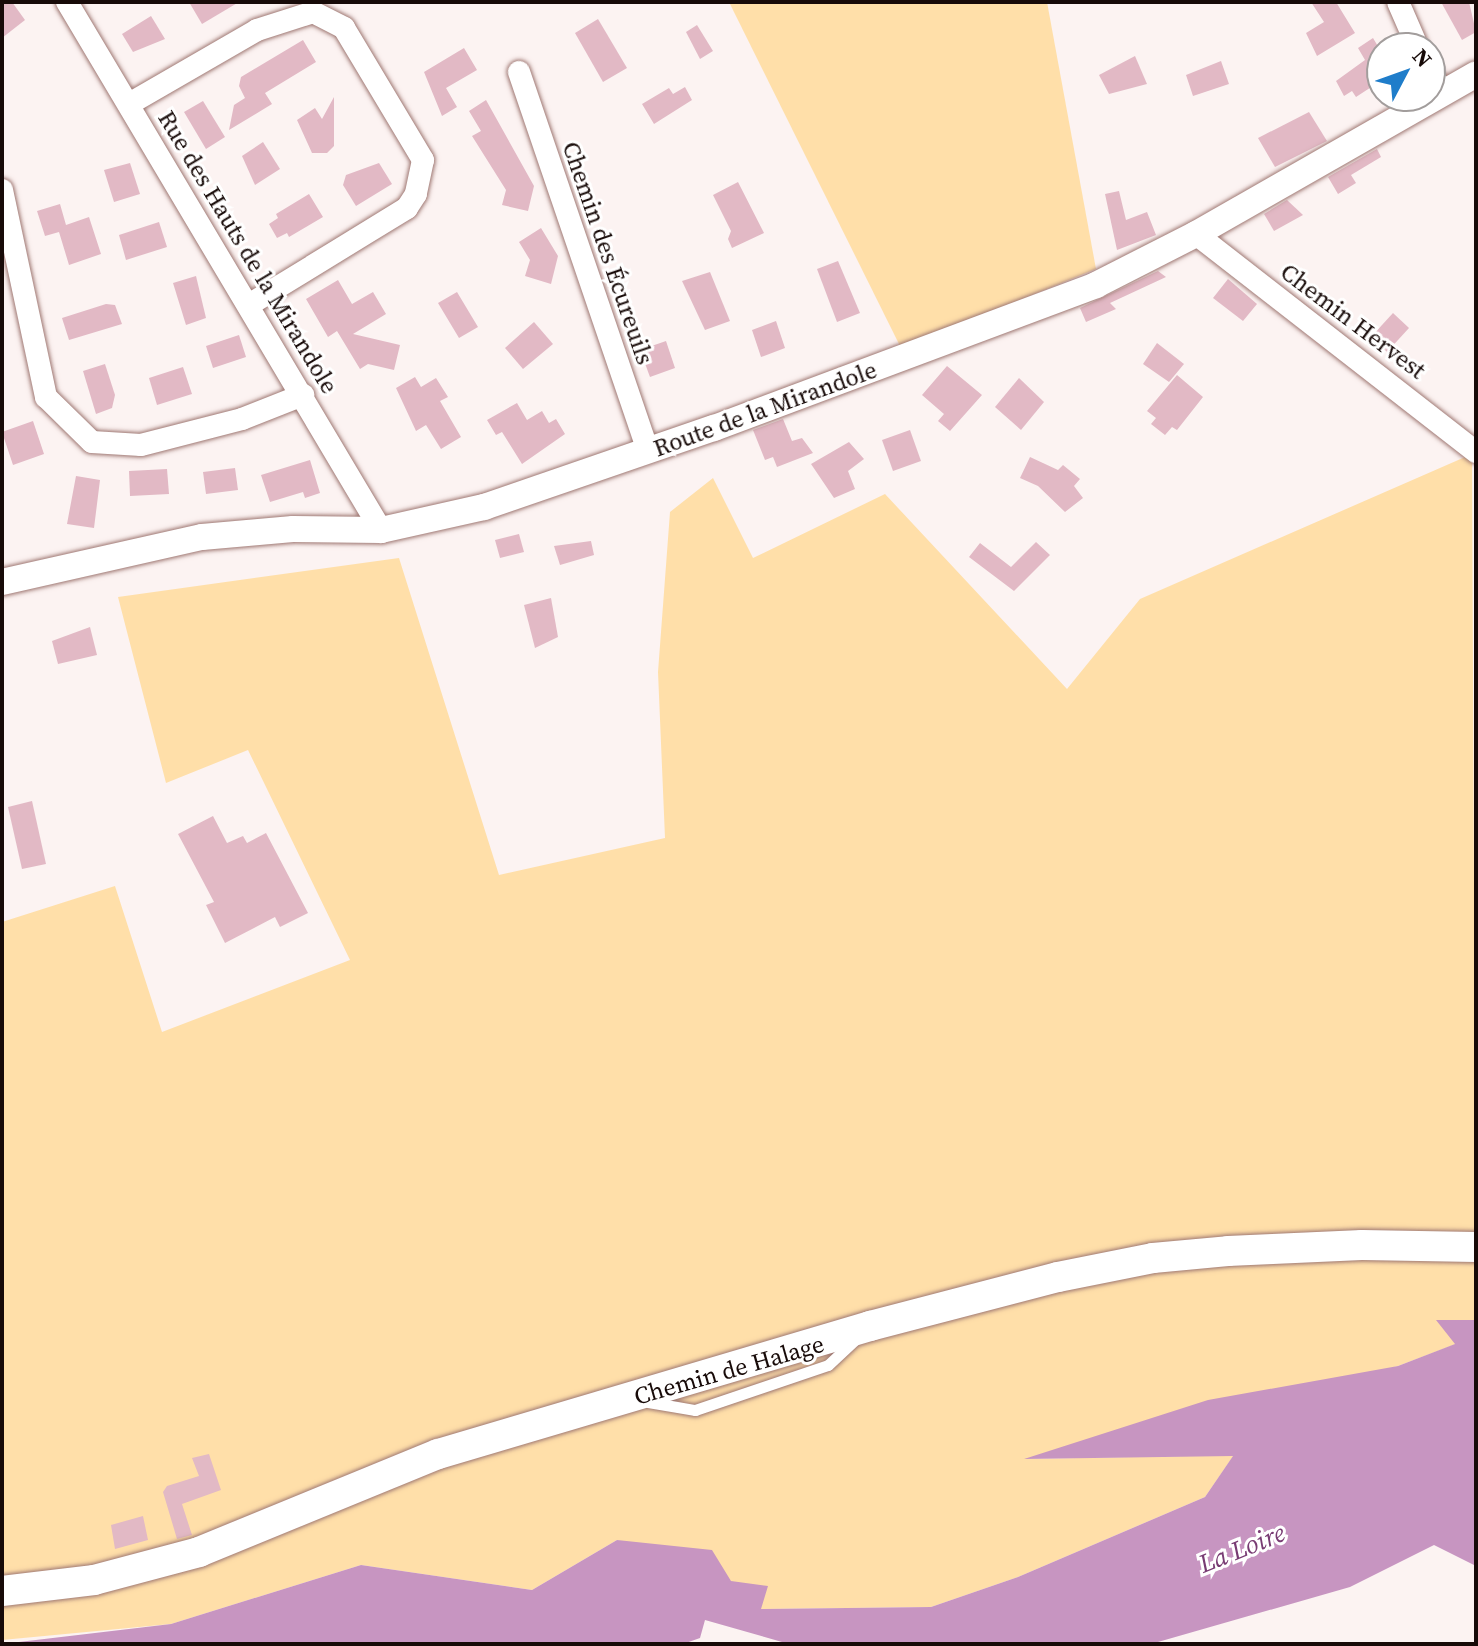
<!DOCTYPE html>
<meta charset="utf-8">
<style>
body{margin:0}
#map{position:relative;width:1478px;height:1646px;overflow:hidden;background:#fcf3f2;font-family:"Source Serif 4",serif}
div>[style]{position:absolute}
.green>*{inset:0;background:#ffdfa9}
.water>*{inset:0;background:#c795c1}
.building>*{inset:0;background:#e2b9c5}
.roads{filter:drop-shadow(0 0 2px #9f7873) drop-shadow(0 0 2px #9f7873)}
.service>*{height:11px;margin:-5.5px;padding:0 5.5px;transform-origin:5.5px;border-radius:5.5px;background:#fff}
.minor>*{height:22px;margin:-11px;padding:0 11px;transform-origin:11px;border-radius:11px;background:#fff}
.tertiary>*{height:26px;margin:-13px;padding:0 13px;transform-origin:13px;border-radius:13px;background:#fff}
.secondary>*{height:30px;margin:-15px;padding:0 15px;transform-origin:15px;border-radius:15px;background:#fff}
span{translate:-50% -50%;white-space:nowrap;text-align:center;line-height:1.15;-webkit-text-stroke:6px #fff;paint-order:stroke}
.street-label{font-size:24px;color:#170a08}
.water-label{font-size:26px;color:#783b73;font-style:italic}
.frame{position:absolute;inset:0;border:4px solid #170a08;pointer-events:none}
.north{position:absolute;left:1366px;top:32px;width:80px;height:80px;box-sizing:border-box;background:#fff;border:2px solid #a29d9c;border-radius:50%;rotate:49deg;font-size:22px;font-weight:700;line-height:32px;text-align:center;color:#170a08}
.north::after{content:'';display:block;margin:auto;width:28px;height:36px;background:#1f7dca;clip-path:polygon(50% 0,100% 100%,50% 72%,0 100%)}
</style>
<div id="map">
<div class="green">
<i style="clip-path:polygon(729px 2px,1047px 2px,1096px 269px,901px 348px)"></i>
<i style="clip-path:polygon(1472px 454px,1476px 1320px,1437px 1320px,1456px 1344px,1398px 1366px,1028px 1459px,1234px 1455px,1205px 1497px,1018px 1577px,931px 1607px,761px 1609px,731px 1581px,617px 1540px,532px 1590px,361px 1565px,171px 1624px,2px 1640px,2px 922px,115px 886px,162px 1032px,350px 960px,248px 750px,166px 783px,118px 597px,399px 558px,499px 875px,665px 838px,658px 672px,670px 512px,713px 478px,753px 558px,885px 494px,1067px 689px,1140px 599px)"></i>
</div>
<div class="water">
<i style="clip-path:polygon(1436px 1320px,1476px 1320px,1476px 1566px,1434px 1545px,1350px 1587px,1151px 1644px,789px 1644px,705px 1620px,700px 1638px,683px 1644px,2px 1644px,171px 1624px,361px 1565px,532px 1590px,617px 1540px,712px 1550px,731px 1581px,768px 1586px,761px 1609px,931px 1607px,1018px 1577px,1205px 1497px,1233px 1456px,1024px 1459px,1208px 1400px,1398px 1366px,1455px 1344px)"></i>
</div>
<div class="building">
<i style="clip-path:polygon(2px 2px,12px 2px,25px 20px,2px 38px)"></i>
<i style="clip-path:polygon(189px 2px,239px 2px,202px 24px)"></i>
<i style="clip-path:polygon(1311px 2px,1336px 2px,1355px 33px,1317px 56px,1306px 33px,1324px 22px)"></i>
<i style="clip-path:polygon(1441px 2px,1469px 2px,1476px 32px,1462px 40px)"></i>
<i style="clip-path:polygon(151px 16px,165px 39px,133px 52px,122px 34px)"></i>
<i style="clip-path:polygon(598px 19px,627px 68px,603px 82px,575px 33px)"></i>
<i style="clip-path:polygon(697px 25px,713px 51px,700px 59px,686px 32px)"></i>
<i style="clip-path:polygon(1373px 38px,1382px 53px,1382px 80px,1356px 97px,1352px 91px,1344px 96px,1336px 81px,1365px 60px,1358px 48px)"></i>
<i style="clip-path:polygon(303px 40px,316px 62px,265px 93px,272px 104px,229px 130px,234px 105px,245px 98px,239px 86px,241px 77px)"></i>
<i style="clip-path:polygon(464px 48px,477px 70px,446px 88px,457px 107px,442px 116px,424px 72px)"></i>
<i style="clip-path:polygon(1135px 56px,1147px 84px,1109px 94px,1099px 75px)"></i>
<i style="clip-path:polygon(1221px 61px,1229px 84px,1193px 96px,1186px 75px)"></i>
<i style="clip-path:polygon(685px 87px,692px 100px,654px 124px,642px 104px,669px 88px,673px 94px)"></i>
<i style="clip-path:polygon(334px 97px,334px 146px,327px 153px,312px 153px,297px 120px,315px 108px,322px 119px)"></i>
<i style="clip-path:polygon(486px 100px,534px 186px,528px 211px,502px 205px,506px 190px,472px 136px,481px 131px,469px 111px)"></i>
<i style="clip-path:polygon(203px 101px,225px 137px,206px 149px,184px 112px)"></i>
<i style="clip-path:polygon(1309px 112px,1327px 141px,1275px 167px,1258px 138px)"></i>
<i style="clip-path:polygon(263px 142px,280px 169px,255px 185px,242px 156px)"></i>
<i style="clip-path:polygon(1377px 149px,1381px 157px,1351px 175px,1356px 183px,1338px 194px,1328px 177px)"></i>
<i style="clip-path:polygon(130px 163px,140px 194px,114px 202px,104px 170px)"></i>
<i style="clip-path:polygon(379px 163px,392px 184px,356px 206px,343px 185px,346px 175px)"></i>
<i style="clip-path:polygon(738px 182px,764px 233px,732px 248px,728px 239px,731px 231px,713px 195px)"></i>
<i style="clip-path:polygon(1119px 191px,1126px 220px,1147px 212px,1156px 235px,1117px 250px,1105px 194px)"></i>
<i style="clip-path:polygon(309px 194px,323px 217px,289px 237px,287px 233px,277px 238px,269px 224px,278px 218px,276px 214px)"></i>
<i style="clip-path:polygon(1287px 200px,1303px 215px,1274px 231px,1264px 214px)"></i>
<i style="clip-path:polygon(60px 204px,66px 225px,89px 217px,101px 254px,69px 265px,59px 232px,45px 236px,37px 211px)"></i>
<i style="clip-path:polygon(159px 222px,167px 247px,126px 260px,119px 235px)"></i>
<i style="clip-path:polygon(541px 228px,558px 256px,551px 284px,525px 276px,530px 260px,519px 242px)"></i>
<i style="clip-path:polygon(838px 261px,860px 313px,837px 322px,817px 269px)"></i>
<i style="clip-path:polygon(1158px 271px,1166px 277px,1110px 303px,1116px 309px,1086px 322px,1080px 308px)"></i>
<i style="clip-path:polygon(710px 272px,730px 321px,705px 330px,682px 281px)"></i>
<i style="clip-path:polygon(196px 276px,206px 318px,186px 325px,173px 283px)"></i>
<i style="clip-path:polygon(1228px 279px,1257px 304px,1243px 321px,1213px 298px)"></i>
<i style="clip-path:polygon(338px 280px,352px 304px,373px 292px,386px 314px,353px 334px,400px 345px,394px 370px,368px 364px,360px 369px,337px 331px,328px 337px,306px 299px)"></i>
<i style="clip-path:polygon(457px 292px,478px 327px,459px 338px,438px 303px)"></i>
<i style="clip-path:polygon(106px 304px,115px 305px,122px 324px,69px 340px,62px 318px)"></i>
<i style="clip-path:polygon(1393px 313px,1409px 328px,1387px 352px,1371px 337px)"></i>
<i style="clip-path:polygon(776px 321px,785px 348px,761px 357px,752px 330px)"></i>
<i style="clip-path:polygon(534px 322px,553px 344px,523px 369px,505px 348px)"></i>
<i style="clip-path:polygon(239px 335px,246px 357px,213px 368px,206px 346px)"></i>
<i style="clip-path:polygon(666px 341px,675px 368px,650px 377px,640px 350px)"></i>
<i style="clip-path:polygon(1157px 343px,1184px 364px,1169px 382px,1143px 364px)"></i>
<i style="clip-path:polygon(105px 364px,115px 395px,112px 408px,96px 414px,83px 371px)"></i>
<i style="clip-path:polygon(947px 366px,982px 395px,950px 431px,938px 421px,944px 414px,922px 395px)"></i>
<i style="clip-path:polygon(183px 367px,192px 394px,157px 405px,149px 378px)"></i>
<i style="clip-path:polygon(1177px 375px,1203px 397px,1177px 430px,1172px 427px,1165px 435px,1151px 424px,1156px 418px,1147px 411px)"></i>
<i style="clip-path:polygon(415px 377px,421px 387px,436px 378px,448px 397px,440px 401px,461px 437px,441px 449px,426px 425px,416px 431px,396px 388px)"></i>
<i style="clip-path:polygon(1019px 378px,1044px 402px,1021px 430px,995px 407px)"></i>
<i style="clip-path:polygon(517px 403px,527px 420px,542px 411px,549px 423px,556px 419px,565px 434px,522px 464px,502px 432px,496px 435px,487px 420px)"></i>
<i style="clip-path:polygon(783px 419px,792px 441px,802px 438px,813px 453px,777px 467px,773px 457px,765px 460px,753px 430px)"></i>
<i style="clip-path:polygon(33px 421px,44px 454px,13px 465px,2px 432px)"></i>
<i style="clip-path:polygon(910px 430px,921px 461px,893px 471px,882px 440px)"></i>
<i style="clip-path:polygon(849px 442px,864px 459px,848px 471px,855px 489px,834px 498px,811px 464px)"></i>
<i style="clip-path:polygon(1030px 457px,1058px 470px,1063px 465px,1080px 479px,1074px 486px,1083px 498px,1065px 512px,1038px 486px,1020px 478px)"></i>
<i style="clip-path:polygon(310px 460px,320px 493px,305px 498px,303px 492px,270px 502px,261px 475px)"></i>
<i style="clip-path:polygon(235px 468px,238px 490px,206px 494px,203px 472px)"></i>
<i style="clip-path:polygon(167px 469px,169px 494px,130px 496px,129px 471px)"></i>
<i style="clip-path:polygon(76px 476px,100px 480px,94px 528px,67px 524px)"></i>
<i style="clip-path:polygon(519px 534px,524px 552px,500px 558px,495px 540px)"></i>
<i style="clip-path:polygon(591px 541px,594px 555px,560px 565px,554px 546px)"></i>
<i style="clip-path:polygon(1036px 542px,1050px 555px,1014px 591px,969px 557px,980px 543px,1011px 567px)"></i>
<i style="clip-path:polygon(551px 598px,558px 637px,535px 648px,524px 605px)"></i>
<i style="clip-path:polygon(90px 627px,97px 655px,58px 664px,52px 641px)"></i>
<i style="clip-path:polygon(32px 801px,46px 864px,22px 869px,8px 807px)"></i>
<i style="clip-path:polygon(213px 816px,227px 843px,243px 836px,247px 843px,266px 833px,308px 913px,280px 927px,275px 917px,225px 943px,206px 905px,214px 902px,178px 834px)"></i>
<i style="clip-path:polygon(209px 1454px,221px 1490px,182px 1504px,192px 1535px,177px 1539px,163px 1492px,167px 1486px,199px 1476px,192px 1458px)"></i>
<i style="clip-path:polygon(143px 1516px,148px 1540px,115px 1549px,111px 1525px)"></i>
</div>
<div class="roads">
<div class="service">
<i style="left:648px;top:1402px;width:48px;rotate:9.7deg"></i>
<i style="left:695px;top:1410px;width:140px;rotate:-18.7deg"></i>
<i style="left:828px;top:1365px;width:38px;rotate:-43deg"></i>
</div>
<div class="minor">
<i style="left:67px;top:2px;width:614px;rotate:59.26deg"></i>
<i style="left:1398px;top:2px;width:50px;rotate:66.5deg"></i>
<i style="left:1430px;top:71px;width:24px;rotate:60deg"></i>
<i style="left:519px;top:72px;width:400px;rotate:71.2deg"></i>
<i style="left:129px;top:104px;width:148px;rotate:-30deg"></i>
<i style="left:257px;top:30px;width:59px;rotate:-17.8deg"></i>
<i style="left:313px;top:12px;width:35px;rotate:27deg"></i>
<i style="left:344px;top:28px;width:154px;rotate:59.1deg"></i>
<i style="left:423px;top:160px;width:35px;rotate:102deg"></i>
<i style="left:416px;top:194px;width:17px;rotate:123deg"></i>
<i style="left:407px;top:208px;width:185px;rotate:148.5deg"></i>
<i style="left:2px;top:190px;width:212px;rotate:78deg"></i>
<i style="left:46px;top:397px;width:64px;rotate:44.4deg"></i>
<i style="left:92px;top:442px;width:49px;rotate:3.5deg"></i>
<i style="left:141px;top:445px;width:104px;rotate:-14.4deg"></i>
<i style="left:242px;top:419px;width:66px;rotate:-21.5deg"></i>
<i style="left:1196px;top:234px;width:355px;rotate:37.9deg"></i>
</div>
<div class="tertiary">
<i style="left:2px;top:582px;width:205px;rotate:-12.7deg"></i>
<i style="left:202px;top:537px;width:91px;rotate:-5deg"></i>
<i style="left:293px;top:529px;width:88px;rotate:0.7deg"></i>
<i style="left:381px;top:530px;width:106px;rotate:-12.6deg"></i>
<i style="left:484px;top:507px;width:243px;rotate:-19deg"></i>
<i style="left:714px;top:428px;width:408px;rotate:-20.5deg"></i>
<i style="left:1096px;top:285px;width:112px;rotate:-27deg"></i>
<i style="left:1196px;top:234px;width:322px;rotate:-29.7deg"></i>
</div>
<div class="secondary">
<i style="left:2px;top:1591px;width:93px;rotate:-6.8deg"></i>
<i style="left:94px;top:1580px;width:109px;rotate:-14.9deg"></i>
<i style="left:199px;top:1552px;width:258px;rotate:-22.3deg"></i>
<i style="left:438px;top:1454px;width:451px;rotate:-16.5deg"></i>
<i style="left:870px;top:1326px;width:194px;rotate:-14.6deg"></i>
<i style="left:1058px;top:1277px;width:97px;rotate:-11.3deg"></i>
<i style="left:1153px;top:1258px;width:75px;rotate:-5.3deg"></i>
<i style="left:1228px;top:1251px;width:134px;rotate:-2.6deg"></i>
<i style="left:1362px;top:1245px;width:114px;rotate:1deg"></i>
</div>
</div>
<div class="street-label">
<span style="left:248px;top:252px;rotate:59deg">Rue des Hauts de la Mirandole</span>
<span style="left:608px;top:253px;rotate:71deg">Chemin des Écureuils</span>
<span style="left:1353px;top:321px;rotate:37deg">Chemin Hervest</span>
<span style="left:765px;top:409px;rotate:-20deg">Route de la Mirandole</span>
<span style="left:729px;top:1370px;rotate:-16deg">Chemin de Halage</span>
</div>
<div class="water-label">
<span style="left:1242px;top:1549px;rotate:-22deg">La Loire</span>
</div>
<div class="frame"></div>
<div class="north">N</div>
</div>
